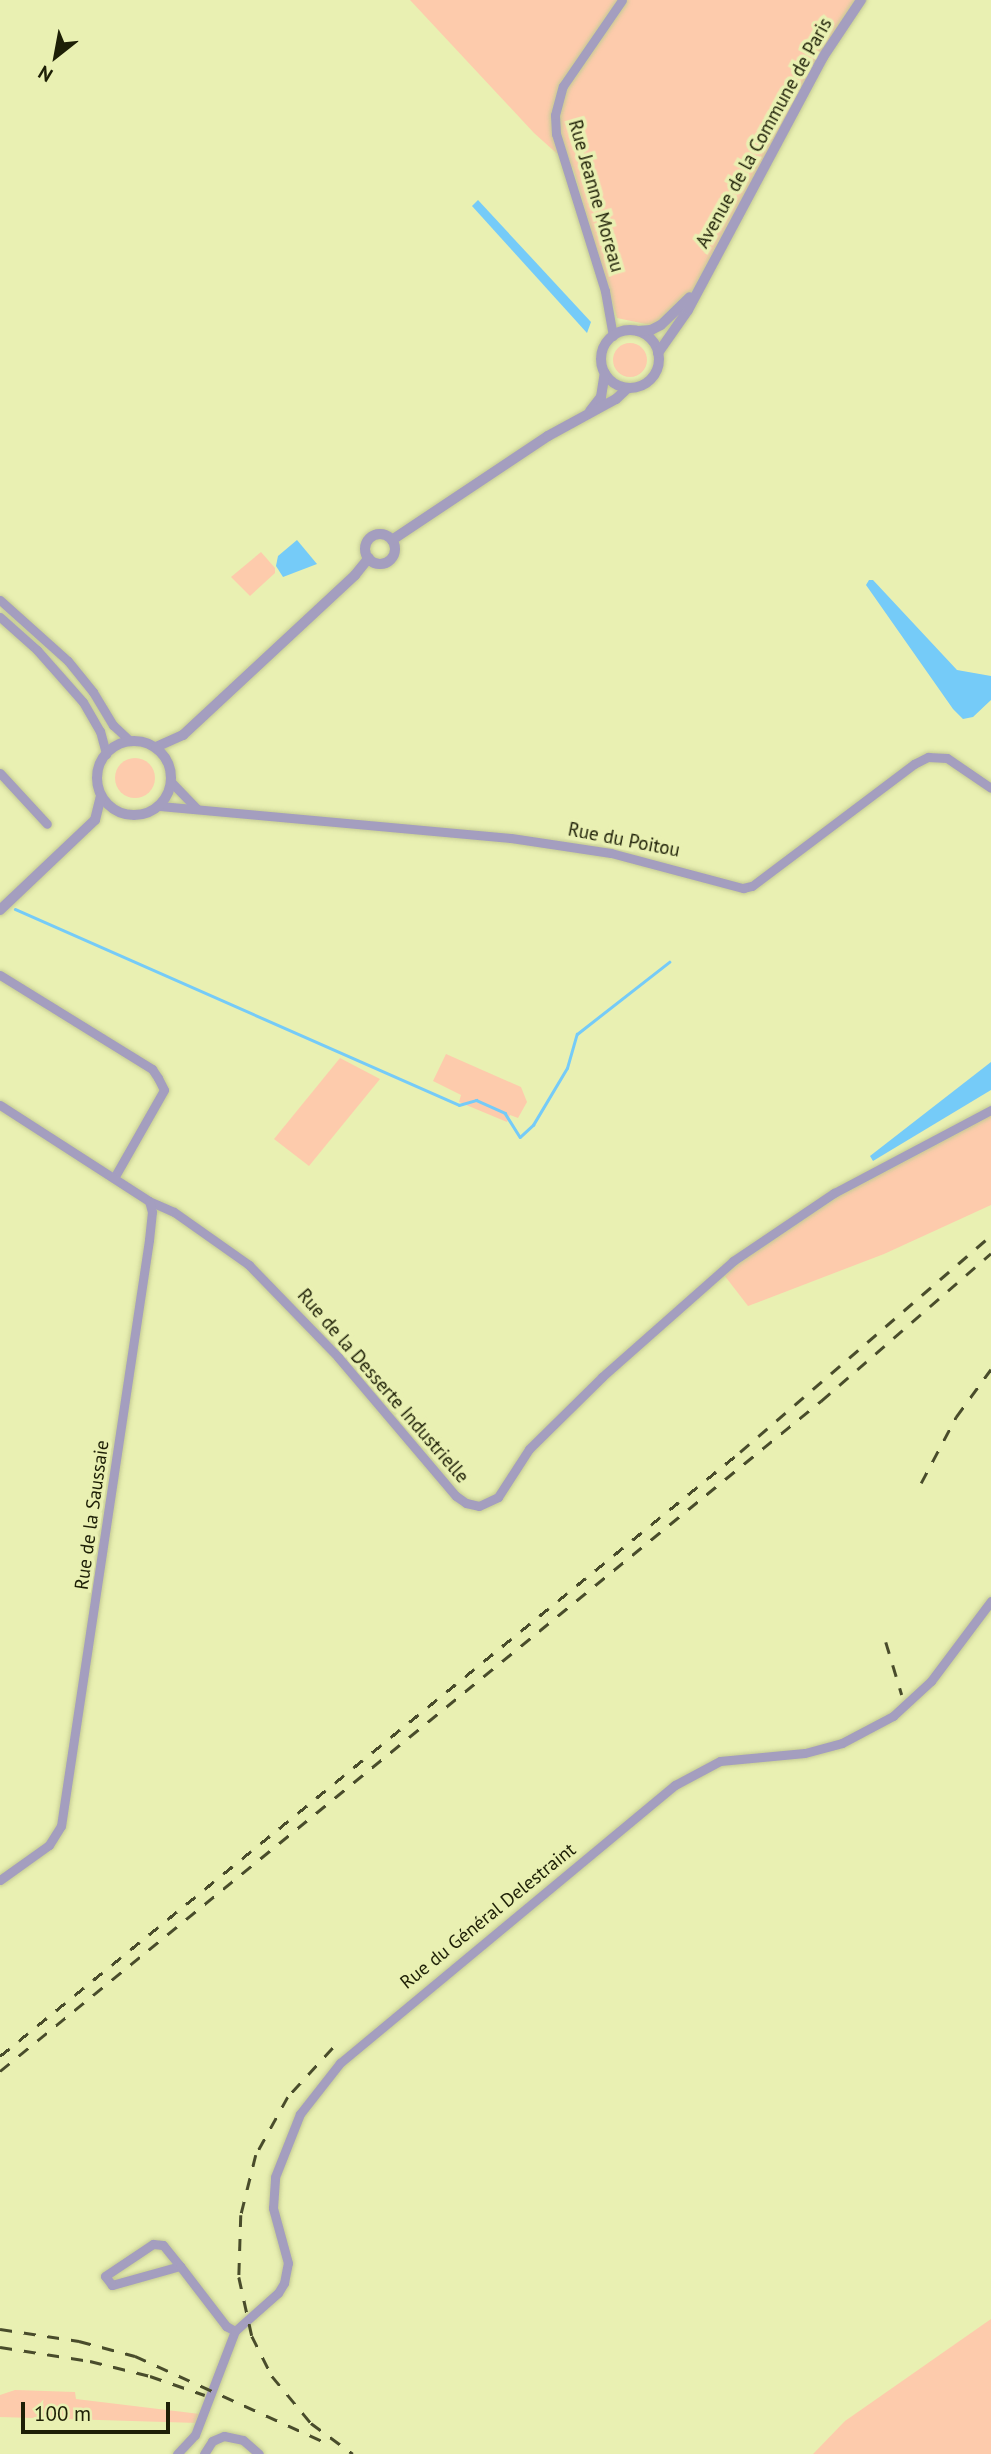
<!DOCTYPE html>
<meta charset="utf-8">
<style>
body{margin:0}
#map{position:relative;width:991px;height:2454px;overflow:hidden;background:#e9f0b2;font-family:"PT Sans",sans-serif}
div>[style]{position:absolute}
.green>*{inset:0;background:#fdcbac}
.round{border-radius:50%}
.water>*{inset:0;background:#75cbf8}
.stream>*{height:2.5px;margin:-1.25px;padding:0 1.25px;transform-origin:1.25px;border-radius:1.25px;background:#75cbf8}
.roads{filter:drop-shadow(0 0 2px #c4ca93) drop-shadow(0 0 2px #c4ca93)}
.minor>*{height:9px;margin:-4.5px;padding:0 4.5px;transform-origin:4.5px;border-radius:4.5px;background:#a49ebf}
.tertiary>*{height:10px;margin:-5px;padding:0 5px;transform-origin:5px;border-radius:5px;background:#a49ebf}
.tertiary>.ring{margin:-5px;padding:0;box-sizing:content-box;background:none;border:10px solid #a49ebf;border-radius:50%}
.rail>*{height:2.5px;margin-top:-1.25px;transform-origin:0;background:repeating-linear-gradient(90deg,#494c2b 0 12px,transparent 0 24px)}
span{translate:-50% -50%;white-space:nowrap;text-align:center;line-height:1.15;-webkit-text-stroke:7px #e9f0b2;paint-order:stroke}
.street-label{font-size:19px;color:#1d1f06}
.north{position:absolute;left:21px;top:21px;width:70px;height:70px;-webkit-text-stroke:5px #e9f0b2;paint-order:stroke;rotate:211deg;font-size:19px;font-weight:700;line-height:28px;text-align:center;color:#1d1f06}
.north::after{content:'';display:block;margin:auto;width:24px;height:32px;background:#1d1f06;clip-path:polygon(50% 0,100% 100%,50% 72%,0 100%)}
.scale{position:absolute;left:21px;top:2402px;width:149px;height:32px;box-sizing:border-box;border:4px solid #1d1f06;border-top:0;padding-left:9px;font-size:21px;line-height:24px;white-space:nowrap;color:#1d1f06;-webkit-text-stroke:5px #e9f0b2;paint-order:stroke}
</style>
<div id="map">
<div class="green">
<i style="clip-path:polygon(410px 0,859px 0,699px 283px,681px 305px,655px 326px,617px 318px,573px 168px,534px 133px)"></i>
<i class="round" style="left:613px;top:343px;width:34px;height:34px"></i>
<i style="clip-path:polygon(261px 552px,275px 568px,275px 573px,250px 596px,231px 577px)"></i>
<i class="round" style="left:115px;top:758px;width:40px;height:40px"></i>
<i style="clip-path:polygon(446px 1054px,521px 1087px,527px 1102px,518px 1118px,510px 1115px,507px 1122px,459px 1102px,461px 1095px,433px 1081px)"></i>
<i style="clip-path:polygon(340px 1058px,380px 1079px,309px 1166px,274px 1139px)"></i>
<i style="clip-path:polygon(991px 1109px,991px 1205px,884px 1254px,748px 1306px,721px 1271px,809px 1207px)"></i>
<i style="clip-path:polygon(991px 2319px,991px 2454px,813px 2454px,845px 2421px)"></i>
<i style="clip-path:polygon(15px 2390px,75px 2392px,76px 2399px,200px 2414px,198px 2423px,0 2417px,0 2395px)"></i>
</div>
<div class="water">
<i style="clip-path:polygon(478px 200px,591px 322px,587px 333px,472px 206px)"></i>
<i style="clip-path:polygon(297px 540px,317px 564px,283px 577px,276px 566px,278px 556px)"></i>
<i style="clip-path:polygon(869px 580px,873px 580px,957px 670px,991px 676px,991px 700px,973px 717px,963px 719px,953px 709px,866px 585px)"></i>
<i style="clip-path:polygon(991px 1062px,991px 1090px,873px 1161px,870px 1156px)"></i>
</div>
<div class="stream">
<i style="left:15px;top:909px;width:485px;rotate:23.8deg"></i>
<i style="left:459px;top:1105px;width:18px;rotate:-16deg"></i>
<i style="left:476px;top:1100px;width:32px;rotate:24deg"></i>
<i style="left:505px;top:1113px;width:28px;rotate:58deg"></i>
<i style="left:520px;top:1137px;width:18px;rotate:-43deg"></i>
<i style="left:533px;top:1125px;width:66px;rotate:-59.2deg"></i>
<i style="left:567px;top:1068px;width:35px;rotate:-74deg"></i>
<i style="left:577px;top:1034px;width:117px;rotate:-38deg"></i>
</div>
<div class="roads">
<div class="minor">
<i style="left:613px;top:336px;width:46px;rotate:-100.1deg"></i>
<i style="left:605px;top:291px;width:164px;rotate:-107.3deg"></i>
<i style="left:556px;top:134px;width:19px;rotate:-93deg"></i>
<i style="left:555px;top:115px;width:30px;rotate:-75deg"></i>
<i style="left:563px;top:86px;width:104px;rotate:-55.5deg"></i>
<i style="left:0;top:600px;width:91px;rotate:41.9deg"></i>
<i style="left:68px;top:661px;width:40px;rotate:51deg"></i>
<i style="left:93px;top:692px;width:39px;rotate:59deg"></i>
<i style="left:113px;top:725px;width:23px;rotate:43deg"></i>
<i style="left:0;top:617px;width:50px;rotate:41.7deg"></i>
<i style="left:37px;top:650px;width:69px;rotate:48.5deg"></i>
<i style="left:83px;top:702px;width:34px;rotate:60deg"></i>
<i style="left:100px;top:731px;width:24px;rotate:75deg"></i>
<i style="left:0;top:773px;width:69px;rotate:47.3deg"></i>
<i style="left:172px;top:783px;width:35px;rotate:46deg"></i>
<i style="left:160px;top:806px;width:352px;rotate:5.2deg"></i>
<i style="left:511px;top:838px;width:101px;rotate:8.5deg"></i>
<i style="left:611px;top:853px;width:137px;rotate:14.9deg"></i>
<i style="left:743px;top:888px;width:9px;rotate:-13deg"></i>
<i style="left:752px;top:886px;width:203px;rotate:-37deg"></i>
<i style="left:914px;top:764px;width:16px;rotate:-27deg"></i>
<i style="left:928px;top:757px;width:19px;rotate:3deg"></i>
<i style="left:947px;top:758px;width:53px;rotate:34.3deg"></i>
<i style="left:0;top:975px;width:179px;rotate:31.7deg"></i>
<i style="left:152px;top:1069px;width:11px;rotate:56deg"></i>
<i style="left:158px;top:1078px;width:13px;rotate:63deg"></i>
<i style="left:164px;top:1090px;width:101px;rotate:119.6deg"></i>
<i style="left:0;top:1105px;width:177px;rotate:32.8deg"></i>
<i style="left:149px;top:1201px;width:27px;rotate:24deg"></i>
<i style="left:174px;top:1212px;width:92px;rotate:35.2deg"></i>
<i style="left:249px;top:1265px;width:128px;rotate:45.9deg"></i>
<i style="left:338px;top:1357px;width:182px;rotate:49.7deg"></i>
<i style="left:456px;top:1496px;width:12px;rotate:35deg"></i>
<i style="left:466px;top:1503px;width:13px;rotate:13deg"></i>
<i style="left:479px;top:1506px;width:21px;rotate:-25deg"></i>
<i style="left:498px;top:1497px;width:57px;rotate:-57.1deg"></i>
<i style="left:529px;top:1449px;width:103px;rotate:-44.6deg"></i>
<i style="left:602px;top:1377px;width:175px;rotate:-41.5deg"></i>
<i style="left:733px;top:1261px;width:122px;rotate:-34deg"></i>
<i style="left:834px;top:1193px;width:178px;rotate:-27.9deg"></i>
<i style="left:0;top:1880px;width:60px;rotate:-35.5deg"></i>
<i style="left:49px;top:1845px;width:22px;rotate:-58deg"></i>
<i style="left:61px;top:1826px;width:593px;rotate:-81.46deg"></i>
<i style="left:149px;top:1240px;width:28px;rotate:-84deg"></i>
<i style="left:152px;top:1212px;width:11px;rotate:-105deg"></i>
<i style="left:180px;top:2266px;width:71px;rotate:164.4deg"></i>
<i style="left:112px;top:2285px;width:11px;rotate:-128deg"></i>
<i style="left:105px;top:2276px;width:58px;rotate:-33.7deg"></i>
<i style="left:153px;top:2244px;width:10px;rotate:6deg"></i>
<i style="left:163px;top:2245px;width:27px;rotate:51deg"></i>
<i style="left:180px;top:2266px;width:76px;rotate:52.5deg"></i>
<i style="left:226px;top:2326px;width:10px;rotate:29deg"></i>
<i style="left:177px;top:2454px;width:26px;rotate:-47deg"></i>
<i style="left:195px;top:2435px;width:111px;rotate:-69deg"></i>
<i style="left:235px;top:2331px;width:57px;rotate:-41.5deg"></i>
<i style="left:278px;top:2293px;width:12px;rotate:-59deg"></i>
<i style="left:284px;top:2283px;width:20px;rotate:-79deg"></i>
<i style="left:288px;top:2263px;width:57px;rotate:-105.3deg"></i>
<i style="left:273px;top:2208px;width:31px;rotate:-86deg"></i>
<i style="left:275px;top:2177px;width:68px;rotate:-68.4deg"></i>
<i style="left:300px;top:2114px;width:65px;rotate:-51.9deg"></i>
<i style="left:340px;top:2063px;width:435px;rotate:-39.7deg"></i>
<i style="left:675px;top:1785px;width:51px;rotate:-28.1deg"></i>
<i style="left:720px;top:1761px;width:85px;rotate:-5.4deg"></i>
<i style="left:805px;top:1753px;width:38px;rotate:-15deg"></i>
<i style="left:842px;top:1743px;width:58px;rotate:-27.9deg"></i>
<i style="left:893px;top:1716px;width:52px;rotate:-42.6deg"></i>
<i style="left:931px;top:1681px;width:100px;rotate:-53.1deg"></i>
<i style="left:204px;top:2454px;width:15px;rotate:-58deg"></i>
<i style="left:212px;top:2441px;width:13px;rotate:-23deg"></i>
<i style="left:224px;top:2436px;width:19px;rotate:12deg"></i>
<i style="left:243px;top:2440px;width:21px;rotate:41deg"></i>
</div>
<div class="tertiary">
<i class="ring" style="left:601px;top:330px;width:48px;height:48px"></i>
<i style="left:638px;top:331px;width:13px;rotate:-4deg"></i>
<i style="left:651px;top:330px;width:11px;rotate:-27deg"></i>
<i style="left:661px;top:325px;width:40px;rotate:-44deg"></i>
<i style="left:658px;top:353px;width:52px;rotate:-55.1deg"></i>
<i style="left:688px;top:310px;width:287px;rotate:-61.9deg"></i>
<i style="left:823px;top:57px;width:69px;rotate:-56.3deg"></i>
<i style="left:590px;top:411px;width:18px;rotate:-52deg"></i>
<i style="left:601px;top:397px;width:24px;rotate:-81deg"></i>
<i class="ring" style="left:365px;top:534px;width:20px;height:20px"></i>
<i style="left:392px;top:540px;width:187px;rotate:-33.7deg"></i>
<i style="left:548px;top:436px;width:77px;rotate:-28.6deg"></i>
<i style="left:616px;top:399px;width:16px;rotate:-43deg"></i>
<i class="ring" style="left:97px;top:741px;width:64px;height:64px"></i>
<i style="left:156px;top:747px;width:30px;rotate:-24deg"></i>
<i style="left:183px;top:735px;width:235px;rotate:-42.9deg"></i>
<i style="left:355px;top:575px;width:22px;rotate:-51deg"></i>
<i style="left:0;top:910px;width:131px;rotate:-43.5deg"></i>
<i style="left:95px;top:820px;width:25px;rotate:-76deg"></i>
</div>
</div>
<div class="rail">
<i style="left:921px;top:1483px;width:75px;rotate:-62.1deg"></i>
<i style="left:956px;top:1417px;width:59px;rotate:-53.9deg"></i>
<i style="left:886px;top:1642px;width:55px;rotate:73.2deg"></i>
<i style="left:333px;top:2048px;width:67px;rotate:132.6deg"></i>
<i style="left:288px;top:2097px;width:66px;rotate:118.9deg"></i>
<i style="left:256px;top:2155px;width:62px;rotate:104deg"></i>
<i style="left:241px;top:2215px;width:62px;rotate:91.8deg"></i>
<i style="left:239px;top:2277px;width:60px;rotate:77.6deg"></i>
<i style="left:252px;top:2336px;width:45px;rotate:63.4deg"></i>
<i style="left:272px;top:2376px;width:61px;rotate:50.3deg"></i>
<i style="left:311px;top:2423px;width:52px;rotate:36.4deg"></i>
<i style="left:0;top:2056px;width:955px;rotate:-39.22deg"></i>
<i style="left:740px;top:1452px;width:332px;rotate:-40.8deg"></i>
<i style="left:0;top:2071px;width:1060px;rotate:-39.22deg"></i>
<i style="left:821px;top:1401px;width:225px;rotate:-41deg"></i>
<i style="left:0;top:2329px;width:80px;rotate:8.6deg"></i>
<i style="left:79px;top:2341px;width:58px;rotate:15deg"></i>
<i style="left:135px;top:2356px;width:209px;rotate:24.4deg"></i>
<i style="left:0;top:2347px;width:91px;rotate:8.8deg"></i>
<i style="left:90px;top:2361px;width:62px;rotate:14deg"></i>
<i style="left:150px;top:2376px;width:58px;rotate:19.1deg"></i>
</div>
<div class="street-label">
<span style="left:764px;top:133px;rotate:-61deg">Avenue de la Commune de Paris</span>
<span style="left:596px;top:196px;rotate:74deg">Rue Jeanne Moreau</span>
<span style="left:624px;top:840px;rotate:11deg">Rue du Poitou</span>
<span style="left:383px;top:1386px;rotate:49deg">Rue de la Desserte Industrielle</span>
<span style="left:92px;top:1515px;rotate:-82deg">Rue de la Saussaie</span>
<span style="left:488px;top:1916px;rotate:-39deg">Rue du Général Delestraint</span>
</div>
<div class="north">N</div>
<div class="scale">100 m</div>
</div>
